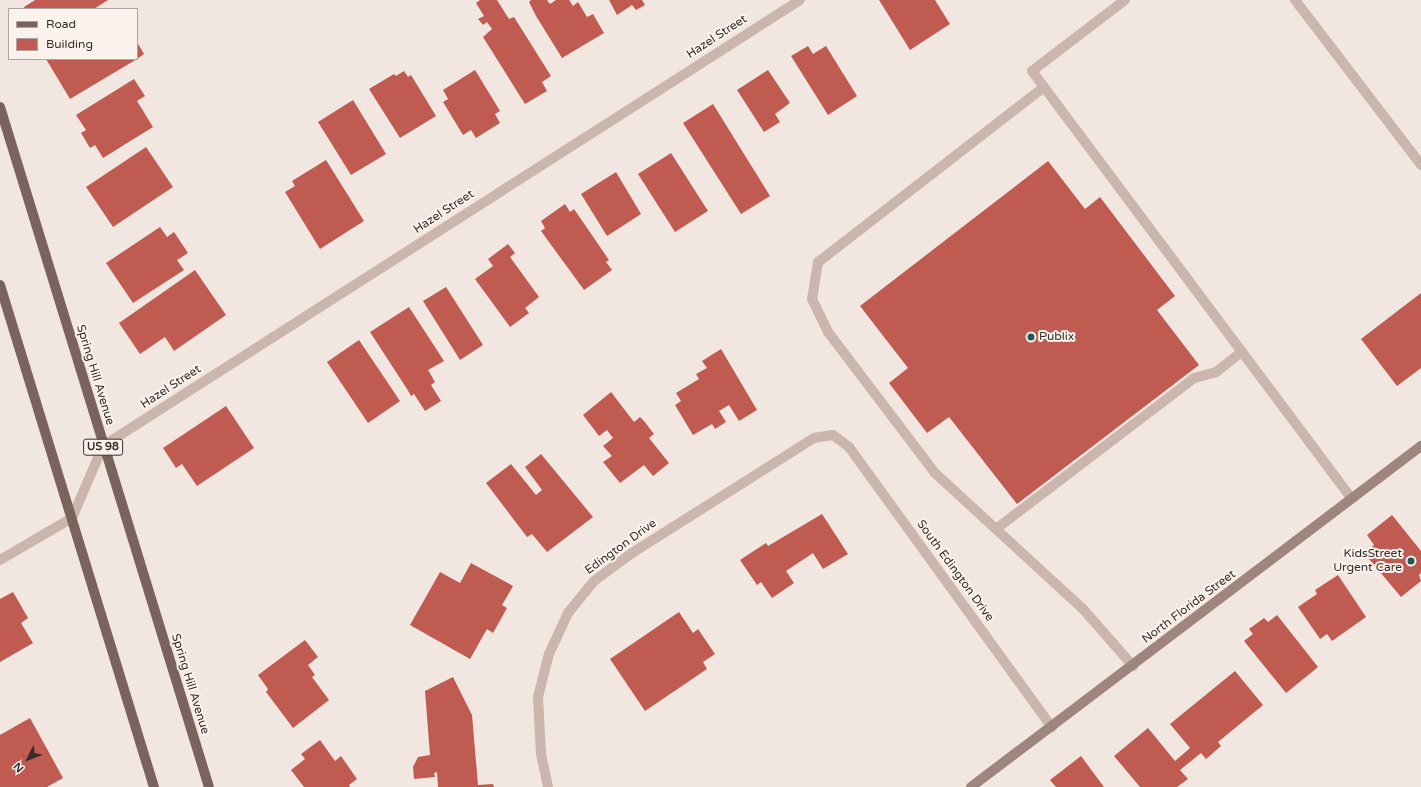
<!DOCTYPE html>
<style>
body{margin:0}
#map{position:relative;width:1421px;height:787px;overflow:hidden;background:#f2e7e0;font-family:"Varela Round",sans-serif}
div>[style]{position:absolute}
.building>*{inset:0;background:#c05b51}
.lane>*{height:10px;margin:-5px;padding:0 5px;transform-origin:5px;border-radius:5px;background:#cab6ac}
.street>*{height:10px;margin:-5px;padding:0 5px;transform-origin:5px;border-radius:5px;background:#cab6ac}
.secondary>*{height:10px;margin:-5px;padding:0 5px;transform-origin:5px;border-radius:5px;background:#9e857e}
.primary>*{height:10px;margin:-5px;padding:0 5px;transform-origin:5px;border-radius:5px;background:#7a625d}
.dots>*{width:11px;height:11px;translate:-50% -50%;box-sizing:border-box;border:2px solid #faf2ed;border-radius:50%}
span{translate:-50% -50%;white-space:nowrap;text-align:center;line-height:1.15;-webkit-text-stroke:4px #faf2ed;paint-order:stroke}
.shield-label span{padding:1px 3px;background:#faf2ed;border:1px solid;border-radius:3px;-webkit-text-stroke-width:0}
.shield-label{font-size:11px;color:#392d2b;font-weight:700}
.street-label{font-size:12px;color:#392d2b}
.poi-label{font-size:12px;color:#392d2b}
.left{translate:0 -50%;text-align:left}
.right{translate:-100% -50%;text-align:right}
.legend{position:absolute;left:8px;top:8px;width:130px;height:52px;box-sizing:border-box;background:#faf2ed;border:1px solid #ada39f;margin:0;padding:5px 7px;list-style:none;font-size:12px;color:#392d2b}
.legend li{display:flex;align-items:center;gap:8px;height:20px}
.legend b{width:20px;border:1px solid #ada39f}
.north{position:absolute;left:8px;top:739px;width:40px;height:40px;-webkit-text-stroke:3px #faf2ed;paint-order:stroke;rotate:228deg;font-size:11px;font-weight:700;line-height:16px;text-align:center;color:#392d2b}
.north::after{content:'';display:block;margin:auto;width:14px;height:18px;background:#392d2b;clip-path:polygon(50% 0,100% 100%,50% 72%,0 100%)}
</style>
<div id="map">
<div class="building">
<i style="clip-path:polygon(35px 0,108px 0,94px 9px,25px 9px,24px 7px)"></i>
<i style="clip-path:polygon(480px 0,497px 0,509px 19px,514px 17px,551px 76px,542px 82px,547px 91px,525px 104px,483px 37px,492px 29px,487px 22px,483px 25px,478px 19px,484px 16px,476px 3px)"></i>
<i style="clip-path:polygon(531px 0,547px 0,550px 4px,556px 0,569px 0,573px 6px,578px 2px,587px 17px,593px 14px,604px 33px,562px 58px,536px 16px,529px 2px)"></i>
<i style="clip-path:polygon(609px 0,642px 0,645px 5px,636px 10px,632px 5px,617px 15px)"></i>
<i style="clip-path:polygon(879px 0,935px 0,950px 24px,910px 50px)"></i>
<i style="clip-path:polygon(137px 42px,144px 54px,137px 59px)"></i>
<i style="clip-path:polygon(808px 46px,813px 54px,826px 46px,857px 96px,828px 115px,791px 56px)"></i>
<i style="clip-path:polygon(46px 59px,137px 59px,70px 99px)"></i>
<i style="clip-path:polygon(475px 70px,500px 111px,495px 114px,500px 123px,476px 138px,471px 130px,463px 135px,443px 102px,448px 99px,443px 90px)"></i>
<i style="clip-path:polygon(768px 70px,790px 103px,775px 114px,780px 122px,764px 132px,737px 90px)"></i>
<i style="clip-path:polygon(404px 71px,408px 77px,411px 75px,436px 116px,400px 138px,369px 89px,394px 74px,396px 76px)"></i>
<i style="clip-path:polygon(134px 79px,145px 96px,137px 101px,153px 127px,103px 158px,95px 145px,90px 148px,81px 133px,86px 130px,76px 115px)"></i>
<i style="clip-path:polygon(353px 100px,386px 154px,351px 175px,318px 122px)"></i>
<i style="clip-path:polygon(713px 104px,770px 196px,741px 214px,683px 123px)"></i>
<i style="clip-path:polygon(146px 147px,173px 187px,113px 227px,86px 187px)"></i>
<i style="clip-path:polygon(671px 153px,708px 211px,675px 232px,638px 174px)"></i>
<i style="clip-path:polygon(326px 160px,364px 221px,320px 249px,285px 192px,295px 186px,292px 181px)"></i>
<i style="clip-path:polygon(1048px 161px,1085px 209px,1100px 197px,1175px 296px,1157px 310px,1199px 365px,1017px 504px,949px 417px,927px 433px,889px 383px,908px 368px,860px 306px)"></i>
<i style="clip-path:polygon(616px 172px,641px 214px,607px 236px,581px 194px)"></i>
<i style="clip-path:polygon(565px 204px,570px 212px,574px 209px,609px 260px,606px 262px,612px 270px,584px 290px,541px 231px,545px 228px,541px 221px)"></i>
<i style="clip-path:polygon(160px 227px,167px 237px,174px 232px,188px 253px,177px 260px,184px 270px,133px 303px,106px 263px)"></i>
<i style="clip-path:polygon(508px 244px,515px 253px,510px 257px,539px 297px,525px 308px,529px 313px,510px 327px,475px 279px,493px 266px,488px 259px)"></i>
<i style="clip-path:polygon(195px 270px,226px 315px,174px 351px,165px 337px,140px 354px,119px 323px)"></i>
<i style="clip-path:polygon(446px 287px,483px 345px,460px 360px,423px 301px)"></i>
<i style="clip-path:polygon(1421px 293px,1421px 368px,1397px 386px,1361px 339px)"></i>
<i style="clip-path:polygon(409px 307px,444px 361px,428px 370px,435px 382px,431px 385px,441px 401px,425px 411px,414px 394px,411px 396px,407px 389px,370px 332px)"></i>
<i style="clip-path:polygon(359px 340px,400px 401px,368px 423px,327px 362px)"></i>
<i style="clip-path:polygon(721px 349px,757px 410px,739px 421px,729px 405px,719px 411px,726px 422px,715px 429px,712px 424px,693px 435px,675px 405px,681px 401px,676px 393px,699px 379px,696px 374px,707px 368px,702px 361px)"></i>
<i style="clip-path:polygon(611px 392px,634px 422px,640px 417px,644px 421px,654px 434px,649px 438px,669px 463px,653px 476px,644px 465px,620px 483px,603px 462px,612px 456px,603px 446px,613px 438px,607px 430px,599px 436px,583px 415px)"></i>
<i style="clip-path:polygon(226px 406px,254px 448px,197px 486px,182px 464px,176px 468px,163px 448px)"></i>
<i style="clip-path:polygon(541px 454px,593px 517px,547px 552px,532px 534px,527px 537px,486px 483px,511px 464px,536px 495px,542px 490px,525px 467px)"></i>
<i style="clip-path:polygon(822px 514px,848px 554px,823px 569px,813px 553px,786px 571px,794px 583px,772px 598px,761px 582px,757px 585px,740px 560px,766px 543px,768px 546px)"></i>
<i style="clip-path:polygon(1392px 515px,1421px 551px,1421px 573px,1419px 575px,1421px 581px,1401px 597px,1364px 553px,1374px 545px,1367px 535px)"></i>
<i style="clip-path:polygon(471px 563px,513px 586px,502px 605px,507px 608px,493px 633px,487px 629px,470px 659px,410px 625px,440px 572px,460px 583px)"></i>
<i style="clip-path:polygon(1338px 575px,1366px 617px,1332px 641px,1327px 634px,1320px 639px,1298px 607px,1317px 594px,1315px 590px)"></i>
<i style="clip-path:polygon(13px 592px,28px 618px,21px 623px,33px 643px,0 662px,0 599px)"></i>
<i style="clip-path:polygon(679px 612px,693px 633px,698px 629px,715px 654px,703px 662px,707px 669px,645px 711px,610px 659px)"></i>
<i style="clip-path:polygon(1277px 615px,1318px 667px,1286px 693px,1244px 641px,1253px 634px,1249px 629px,1264px 618px,1268px 622px)"></i>
<i style="clip-path:polygon(305px 640px,318px 657px,308px 665px,315px 675px,312px 677px,329px 700px,293px 728px,266px 692px,268px 689px,258px 675px)"></i>
<i style="clip-path:polygon(1235px 671px,1263px 705px,1218px 742px,1221px 746px,1206px 759px,1201px 753px,1180px 770px,1188px 779px,1177px 787px,1140px 787px,1114px 756px,1148px 728px,1175px 761px,1190px 748px,1170px 724px)"></i>
<i style="clip-path:polygon(453px 677px,472px 715px,478px 785px,493px 784px,494px 787px,438px 787px,437px 772px,434px 773px,435px 777px,414px 779px,413px 767px,418px 757px,430px 755px,425px 691px)"></i>
<i style="clip-path:polygon(30px 718px,63px 778px,47px 787px,0 787px,0 735px)"></i>
<i style="clip-path:polygon(320px 740px,335px 761px,341px 756px,357px 779px,349px 785px,350px 787px,304px 787px,291px 770px,305px 759px,301px 754px)"></i>
<i style="clip-path:polygon(1081px 756px,1104px 787px,1056px 787px,1050px 780px)"></i>
</div>
<div class="lane">
<i style="left:1125px;top:0;width:117px;rotate:142.6deg"></i>
<i style="left:1032px;top:71px;width:534px;rotate:53.22deg"></i>
<i style="left:1295px;top:0;width:208px;rotate:52.6deg"></i>
<i style="left:1044px;top:87px;width:286px;rotate:142.2deg"></i>
<i style="left:818px;top:262px;width:37px;rotate:99deg"></i>
<i style="left:812px;top:299px;width:37px;rotate:64deg"></i>
<i style="left:828px;top:332px;width:177px;rotate:52.8deg"></i>
<i style="left:935px;top:473px;width:201px;rotate:42.6deg"></i>
<i style="left:1083px;top:609px;width:76px;rotate:48.7deg"></i>
<i style="left:996px;top:529px;width:249px;rotate:-37.3deg"></i>
<i style="left:1194px;top:378px;width:23px;rotate:-15deg"></i>
<i style="left:1216px;top:372px;width:33px;rotate:-38deg"></i>
</div>
<div class="street">
<i style="left:0;top:560px;width:83px;rotate:-30.3deg"></i>
<i style="left:72px;top:518px;width:78px;rotate:-66.7deg"></i>
<i style="left:103px;top:446px;width:827px;rotate:-32.61deg"></i>
<i style="left:548px;top:787px;width:35px;rotate:-102deg"></i>
<i style="left:541px;top:753px;width:56px;rotate:-93.1deg"></i>
<i style="left:538px;top:697px;width:44px;rotate:-75.7deg"></i>
<i style="left:549px;top:654px;width:45px;rotate:-65.1deg"></i>
<i style="left:568px;top:613px;width:41px;rotate:-50.9deg"></i>
<i style="left:594px;top:581px;width:47px;rotate:-36.4deg"></i>
<i style="left:632px;top:553px;width:215px;rotate:-32.3deg"></i>
<i style="left:814px;top:438px;width:19px;rotate:-9deg"></i>
<i style="left:833px;top:435px;width:20px;rotate:37deg"></i>
<i style="left:849px;top:447px;width:346px;rotate:54.1deg"></i>
</div>
<div class="secondary">
<i style="left:971px;top:787px;width:565px;rotate:-37.15deg"></i>
</div>
<div class="primary">
<i style="left:0;top:107px;width:711px;rotate:72.92deg"></i>
<i style="left:0;top:285px;width:525px;rotate:72.95deg"></i>
</div>
<div class="dots">
<i style="left:1031px;top:337px;background:#225954"></i>
<i style="left:1411px;top:561px;background:#225954"></i>
</div>
<div class="shield-label">
<span style="left:103px;top:447px">US 98</span>
</div>
<div class="street-label">
<span style="left:717px;top:37px;rotate:-33deg">Hazel Street</span>
<span style="left:444px;top:212px;rotate:-33deg">Hazel Street</span>
<span style="left:95px;top:375px;rotate:73deg">Spring Hill Avenue</span>
<span style="left:171px;top:387px;rotate:-33deg">Hazel Street</span>
<span style="left:621px;top:547px;rotate:-36deg">Edington Drive</span>
<span style="left:955px;top:571px;rotate:54deg">South Edington Drive</span>
<span style="left:1189px;top:607px;rotate:-37deg">North Florida Street</span>
<span style="left:190px;top:684px;rotate:73deg">Spring Hill Avenue</span>
</div>
<div class="poi-label">
<span class="left" style="left:1039px;top:337px">Publix</span>
<span class="right" style="left:1402px;top:561px">KidsStreet<br>Urgent Care</span>
</div>
<ul class="legend">
<li><b style="height:5px;background:#7a625d"></b>Road</li>
<li><b style="height:11px;background:#c05b51"></b>Building</li>
</ul>
<div class="north">N</div>
</div>
